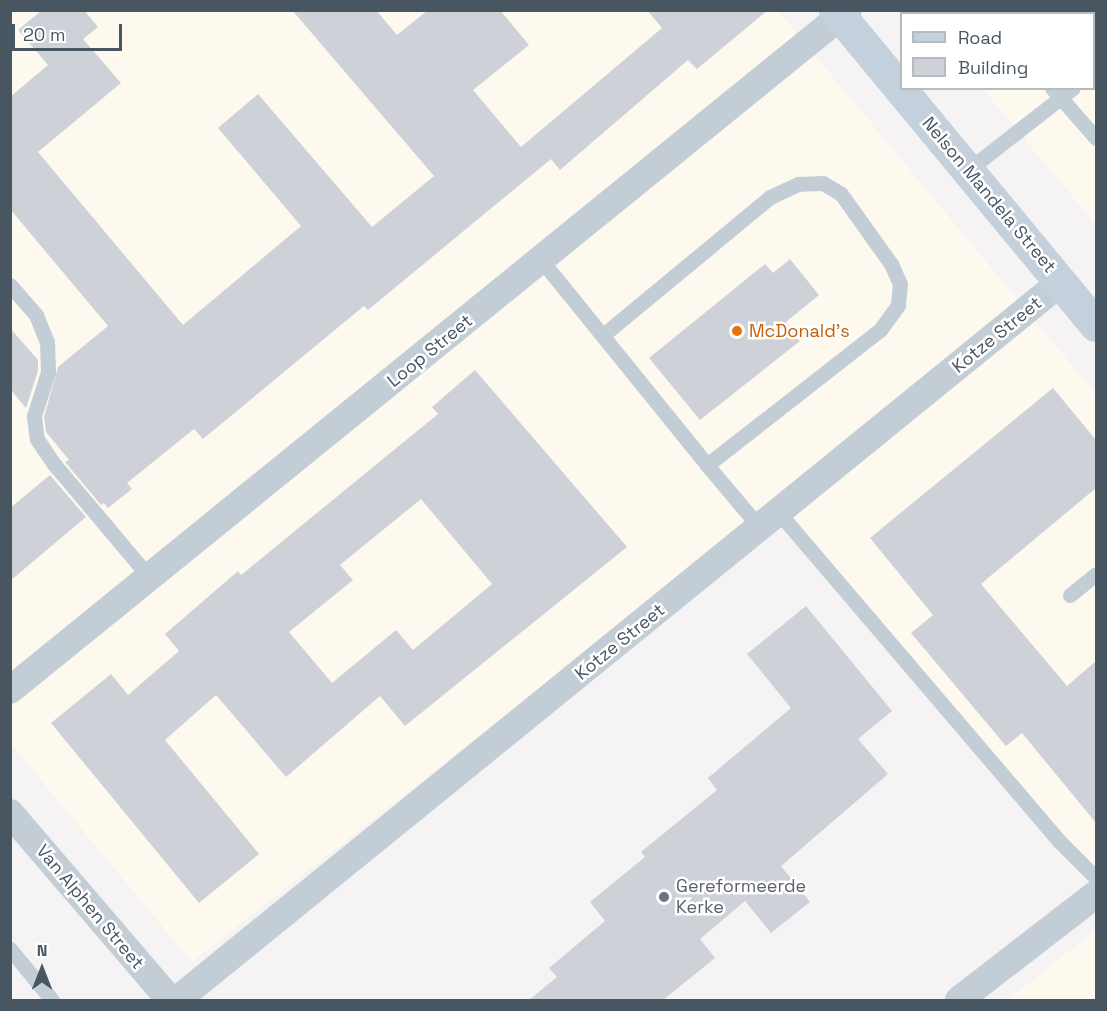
<!DOCTYPE html>
<style>
body{margin:0}
#map{position:relative;width:1107px;height:1011px;overflow:hidden;background:#f5f3f3;font-family:"Space Grotesk",sans-serif}
div>[style]{position:absolute}
.commercial>*{inset:0;background:#fef9ee}
.building>*{inset:0;background:#ced2d8}
.lane>*{height:15px;margin:-7.5px;padding:0 7.5px;transform-origin:7.5px;border-radius:7.5px;background:#c3cdd5}
.street>*{height:28px;margin:-14px;padding:0 14px;transform-origin:14px;border-radius:14px;background:#c3cdd5}
.secondary>*{height:33px;margin:-16.5px;padding:0 16.5px;transform-origin:16.5px;border-radius:16.5px;background:#c4d0dc}
.dots>*{width:16px;height:16px;translate:-50% -50%;box-sizing:border-box;border:3px solid #fff;border-radius:50%}
span{translate:-50% -50%;white-space:nowrap;text-align:center;line-height:1.15;-webkit-text-stroke:5px #fff;paint-order:stroke}
.street-label{font-size:18px;color:#485662}
.food-label{font-size:18px;color:#c56008}
.left{translate:0 -50%;text-align:left}
.worship-label{font-size:18px;color:#5b616d}
.frame{position:absolute;inset:0;border:12px solid #485662;pointer-events:none}
.legend{position:absolute;left:900px;top:12px;width:195px;height:78px;box-sizing:border-box;background:#fff;border:2px solid #b6bbc0;margin:0;padding:8px 10px;list-style:none;font-size:18px;color:#485662}
.legend li{display:flex;align-items:center;gap:12px;height:30px}
.legend b{width:30px;border:2px solid #b6bbc0}
.north{position:absolute;left:12px;top:939px;width:60px;height:60px;-webkit-text-stroke:4px #fff;paint-order:stroke;rotate:0deg;font-size:16px;font-weight:700;line-height:24px;text-align:center;color:#485662}
.north::after{content:'';display:block;margin:auto;width:21px;height:27px;background:#485662;clip-path:polygon(50% 0,100% 100%,50% 72%,0 100%)}
.scale{position:absolute;left:12px;top:24px;width:110px;height:27px;box-sizing:border-box;border:3px solid #485662;border-top:0;padding-left:8px;font-size:18px;line-height:21px;white-space:nowrap;color:#485662;-webkit-text-stroke:4px #fff;paint-order:stroke}
</style>
<div id="map">
<div class="commercial">
<i style="clip-path:polygon(10px 11px,778px 11px,1096px 394px,1096px 880px,779px 499px,192px 962px,11px 744px)"></i>
<i style="clip-path:polygon(918px 11px,1096px 11px,1096px 225px,983px 89px,1094px 88px,1094px 14px,920px 14px)"></i>
<i style="clip-path:polygon(1096px 930px,1096px 1000px,1007px 1000px)"></i>
</div>
<div class="building">
<i style="clip-path:polygon(42px 10px,84px 10px,98px 27px,83px 39px,121px 83px,38px 152px,183px 325px,301px 226px,218px 128px,258px 94px,372px 227px,434px 176px,292px 10px,376px 10px,397px 35px,428px 10px,500px 10px,529px 45px,473px 90px,521px 147px,662px 28px,647px 10px,768px 10px,697px 69px,688px 60px,560px 170px,551px 159px,368px 310px,364px 306px,203px 439px,194px 429px,127px 483px,132px 489px,108px 508px,104px 503px,101px 505px,65px 462px,69px 460px,46px 432px,44px 417px,58px 367px,108px 326px,10px 209px,10px 97px,48px 65px,18px 30px)"></i>
<i style="clip-path:polygon(790px 259px,819px 295px,786px 322px,800px 341px,700px 420px,649px 358px,765px 264px,773px 273px)"></i>
<i style="clip-path:polygon(10px 328px,38px 360px,38px 371px,26px 408px,10px 389px)"></i>
<i style="clip-path:polygon(evenodd,475px 370px,627px 547px,405px 726px,380px 696px,286px 777px,216px 695px,165px 740px,259px 854px,199px 903px,51px 723px,111px 674px,128px 695px,179px 651px,165px 634px,238px 571px,241px 575px,438px 414px,432px 407px,475px 370px,421px 499px,492px 584px,413px 650px,396px 630px,332px 683px,289px 632px,353px 580px,340px 565px,421px 499px)"></i>
<i style="clip-path:polygon(1053px 388px,1096px 440px,1096px 488px,981px 584px,1067px 686px,1096px 661px,1096px 823px,1022px 733px,1006px 746px,911px 633px,933px 615px,870px 538px)"></i>
<i style="clip-path:polygon(50px 475px,86px 517px,10px 581px,10px 508px)"></i>
<i style="clip-path:polygon(806px 606px,892px 711px,858px 739px,888px 774px,781px 866px,810px 902px,771px 933px,745px 901px,700px 939px,715px 958px,663px 1000px,529px 1000px,557px 977px,549px 968px,605px 921px,590px 902px,645px 857px,641px 852px,717px 790px,708px 778px,791px 708px,747px 654px)"></i>
</div>
<div class="lane">
<i style="left:974px;top:10px;width:4px;rotate:63deg"></i>
<i style="left:1094px;top:71px;width:4px;rotate:-56deg"></i>
<i style="left:1052px;top:88px;width:67px;rotate:48.7deg"></i>
<i style="left:968px;top:170px;width:133px;rotate:-38deg"></i>
<i style="left:542px;top:261px;width:262px;rotate:51deg"></i>
<i style="left:707px;top:465px;width:219px;rotate:-38deg"></i>
<i style="left:880px;top:330px;width:31px;rotate:-54deg"></i>
<i style="left:898px;top:305px;width:21px;rotate:-85deg"></i>
<i style="left:900px;top:284px;width:22px;rotate:-114deg"></i>
<i style="left:891px;top:264px;width:86px;rotate:-125.5deg"></i>
<i style="left:841px;top:194px;width:21px;rotate:-149deg"></i>
<i style="left:823px;top:183px;width:25px;rotate:178deg"></i>
<i style="left:798px;top:184px;width:31px;rotate:155deg"></i>
<i style="left:770px;top:197px;width:217px;rotate:140.4deg"></i>
<i style="left:10px;top:285px;width:40px;rotate:49deg"></i>
<i style="left:36px;top:315px;width:29px;rotate:68deg"></i>
<i style="left:47px;top:342px;width:30px;rotate:88deg"></i>
<i style="left:48px;top:372px;width:46px;rotate:107.7deg"></i>
<i style="left:34px;top:416px;width:23px;rotate:83deg"></i>
<i style="left:37px;top:439px;width:30px;rotate:56deg"></i>
<i style="left:54px;top:464px;width:148px;rotate:49.9deg"></i>
<i style="left:707px;top:465px;width:82px;rotate:49.9deg"></i>
<i style="left:779px;top:513px;width:433px;rotate:49.5deg"></i>
<i style="left:1060px;top:842px;width:51px;rotate:45deg"></i>
<i style="left:1070px;top:595px;width:33px;rotate:-39deg"></i>
<i style="left:10px;top:949px;width:66px;rotate:50.5deg"></i>
</div>
<div class="street">
<i style="left:10px;top:690px;width:1079px;rotate:-39.06deg"></i>
<i style="left:10px;top:813px;width:246px;rotate:49.4deg"></i>
<i style="left:177px;top:1000px;width:1139px;rotate:-39.08deg"></i>
<i style="left:959px;top:1000px;width:173px;rotate:-37.7deg"></i>
</div>
<div class="secondary">
<i style="left:835px;top:10px;width:409px;rotate:50.4deg"></i>
</div>
<div class="dots">
<i style="left:737px;top:331px;background:#e8710a"></i>
<i style="left:664px;top:897px;background:#6b7280"></i>
</div>
<div class="street-label">
<span style="left:989px;top:195px;rotate:50deg">Nelson Mandela Street</span>
<span style="left:997px;top:335px;rotate:-39deg">Kotze Street</span>
<span style="left:430px;top:351px;rotate:-39deg">Loop Street</span>
<span style="left:620px;top:642px;rotate:-39deg">Kotze Street</span>
<span style="left:90px;top:907px;rotate:50deg">Van Alphen Street</span>
</div>
<div class="food-label">
<span class="left" style="left:749px;top:331px">McDonald's</span>
</div>
<div class="worship-label">
<span class="left" style="left:676px;top:897px">Gereformeerde<br>Kerke</span>
</div>
<div class="frame"></div>
<ul class="legend">
<li><b style="height:8px;background:#c4d0dc"></b>Road</li>
<li><b style="height:16px;background:#ced2d8"></b>Building</li>
</ul>
<div class="north">N</div>
<div class="scale">20 m</div>
</div>
